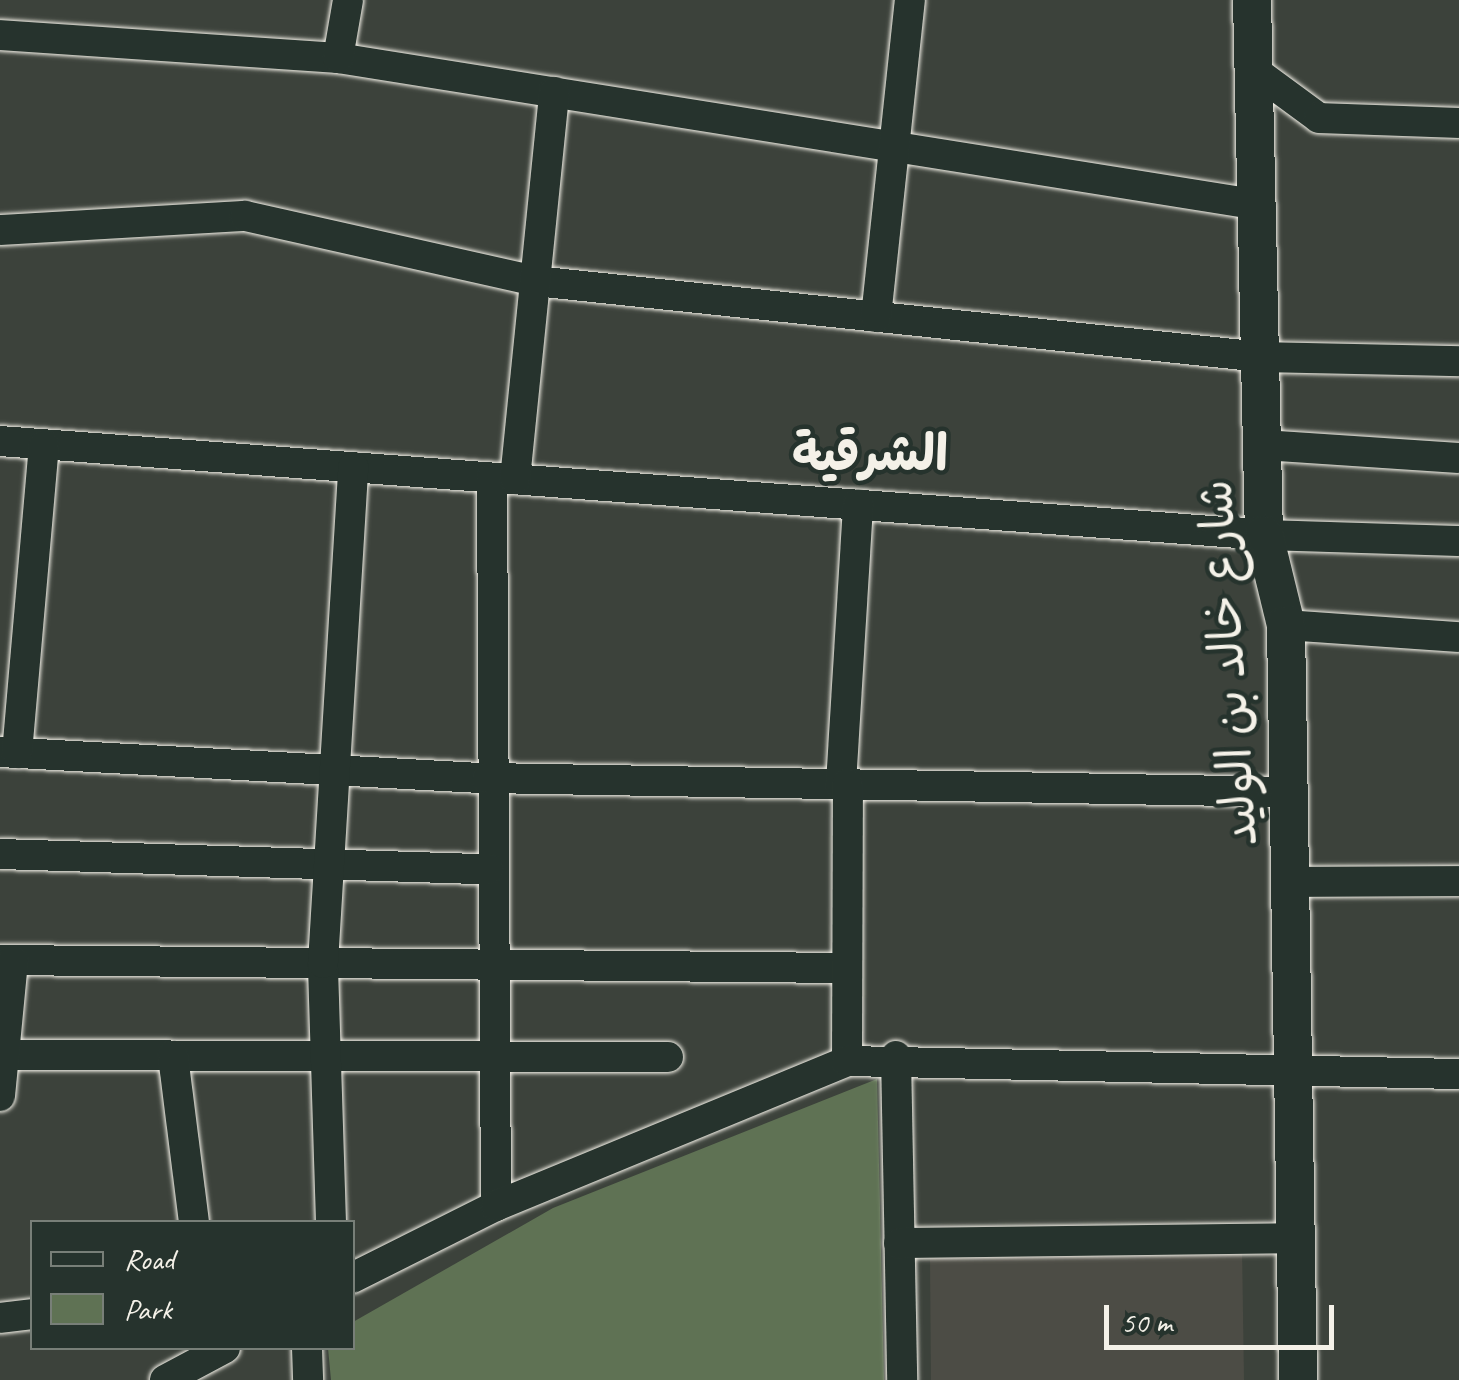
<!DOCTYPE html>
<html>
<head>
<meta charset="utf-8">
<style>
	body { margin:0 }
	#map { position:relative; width:1459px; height:1380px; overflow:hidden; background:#3c423b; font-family:Caveat,"Playpen Sans Arabic",sans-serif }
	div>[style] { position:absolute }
	.built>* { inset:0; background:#4c4c45 }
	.green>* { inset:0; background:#5f7254 }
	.roads { filter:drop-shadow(0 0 2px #f4f1e8) drop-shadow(0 0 2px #f4f1e8) }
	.minor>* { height:30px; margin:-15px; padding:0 15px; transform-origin:15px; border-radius:15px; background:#26332d }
	.major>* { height:38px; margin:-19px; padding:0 19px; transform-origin:19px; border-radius:19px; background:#26332d }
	span { translate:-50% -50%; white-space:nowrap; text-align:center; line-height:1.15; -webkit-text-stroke:9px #26332d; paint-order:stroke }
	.street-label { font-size:48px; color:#f4f1e8 }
	.neighbourhood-label { font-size:50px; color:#f4f1e8; font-weight:700 }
	.legend { position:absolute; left:30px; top:1220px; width:325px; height:130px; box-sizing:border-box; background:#26332d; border:2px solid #787f78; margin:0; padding:12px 18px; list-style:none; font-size:30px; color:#f4f1e8 }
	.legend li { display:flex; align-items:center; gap:20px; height:50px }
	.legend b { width:50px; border:2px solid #787f78 }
	.scale { position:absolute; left:1104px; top:1305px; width:230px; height:45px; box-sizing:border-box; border:5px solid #f4f1e8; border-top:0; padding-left:12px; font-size:30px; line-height:35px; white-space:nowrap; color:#f4f1e8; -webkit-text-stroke:8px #26332d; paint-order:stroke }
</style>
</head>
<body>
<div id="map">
	<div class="built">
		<div style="clip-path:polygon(1242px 1247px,1244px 1380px,931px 1380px,930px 1258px)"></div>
	</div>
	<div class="green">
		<div style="clip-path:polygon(877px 1079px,884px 1380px,331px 1380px,328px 1348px,352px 1348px,353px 1322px,553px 1208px)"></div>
	</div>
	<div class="roads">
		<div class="minor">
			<div style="left:0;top:35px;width:339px;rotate:3.9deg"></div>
			<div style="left:338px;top:58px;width:934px;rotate:9.06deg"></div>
			<div style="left:338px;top:58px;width:59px;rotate:-80.2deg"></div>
			<div style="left:1255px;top:71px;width:79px;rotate:36.3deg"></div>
			<div style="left:1319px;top:118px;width:140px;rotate:2deg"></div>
			<div style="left:0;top:230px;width:245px;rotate:-3.3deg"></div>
			<div style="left:245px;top:216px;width:297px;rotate:12.6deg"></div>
			<div style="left:535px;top:281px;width:731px;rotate:5.97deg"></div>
			<div style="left:1262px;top:357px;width:197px;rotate:1.2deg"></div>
			<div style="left:876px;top:317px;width:319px;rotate:-83.9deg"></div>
			<div style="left:0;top:441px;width:1267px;rotate:4.25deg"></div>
			<div style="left:1264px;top:535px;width:195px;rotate:1.8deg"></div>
			<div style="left:1263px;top:445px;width:196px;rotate:3.8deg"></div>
			<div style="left:492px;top:478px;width:728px;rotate:89.69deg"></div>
			<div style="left:515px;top:479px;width:389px;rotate:-84.2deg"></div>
			<div style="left:1286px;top:625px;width:173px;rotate:4deg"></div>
			<div style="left:0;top:752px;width:488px;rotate:3.1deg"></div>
			<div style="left:487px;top:778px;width:803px;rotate:1deg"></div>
			<div style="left:17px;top:753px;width:309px;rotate:-85deg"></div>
			<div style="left:841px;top:784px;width:280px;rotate:-86.5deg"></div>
			<div style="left:0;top:854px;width:489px;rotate:1.8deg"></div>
			<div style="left:1293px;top:882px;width:166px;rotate:-0.3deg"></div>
			<div style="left:0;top:960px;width:844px;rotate:0.54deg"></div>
			<div style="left:0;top:1055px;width:668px;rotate:0.17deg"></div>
			<div style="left:173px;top:1056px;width:167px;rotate:82.8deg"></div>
			<div style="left:896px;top:1056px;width:324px;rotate:88.9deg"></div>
			<div style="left:847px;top:1061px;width:277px;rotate:-89.8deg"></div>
			<div style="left:0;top:1096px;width:136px;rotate:-84.5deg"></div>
			<div style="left:331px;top:1222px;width:259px;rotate:-91.8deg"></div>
			<div style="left:323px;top:963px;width:497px;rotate:-86.5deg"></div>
			<div style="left:899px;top:1243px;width:396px;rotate:-0.7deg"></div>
			<div style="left:352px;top:1278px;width:161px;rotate:-26.6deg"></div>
			<div style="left:496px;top:1206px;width:380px;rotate:-22.4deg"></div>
			<div style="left:847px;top:1061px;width:612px;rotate:1.22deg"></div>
			<div style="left:0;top:1318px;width:32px;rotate:-7deg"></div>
			<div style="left:307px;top:1348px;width:32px;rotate:88deg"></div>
			<div style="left:165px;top:1380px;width:68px;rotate:-28.1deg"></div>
		</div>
		<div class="major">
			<div style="left:1252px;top:0;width:535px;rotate:88.72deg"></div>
			<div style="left:1264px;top:535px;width:93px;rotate:76.3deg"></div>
			<div style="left:1286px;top:625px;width:755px;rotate:89.09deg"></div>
		</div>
	</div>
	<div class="street-label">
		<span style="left:1228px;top:663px;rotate:-94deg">شارع خالد بن الوليد</span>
	</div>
	<div class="neighbourhood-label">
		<span style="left:870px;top:454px">الشرقية</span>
	</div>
	<ul class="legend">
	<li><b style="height:12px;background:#26332d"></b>Road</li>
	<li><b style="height:28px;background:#5f7254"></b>Park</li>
	</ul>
	<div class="scale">50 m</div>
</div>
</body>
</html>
